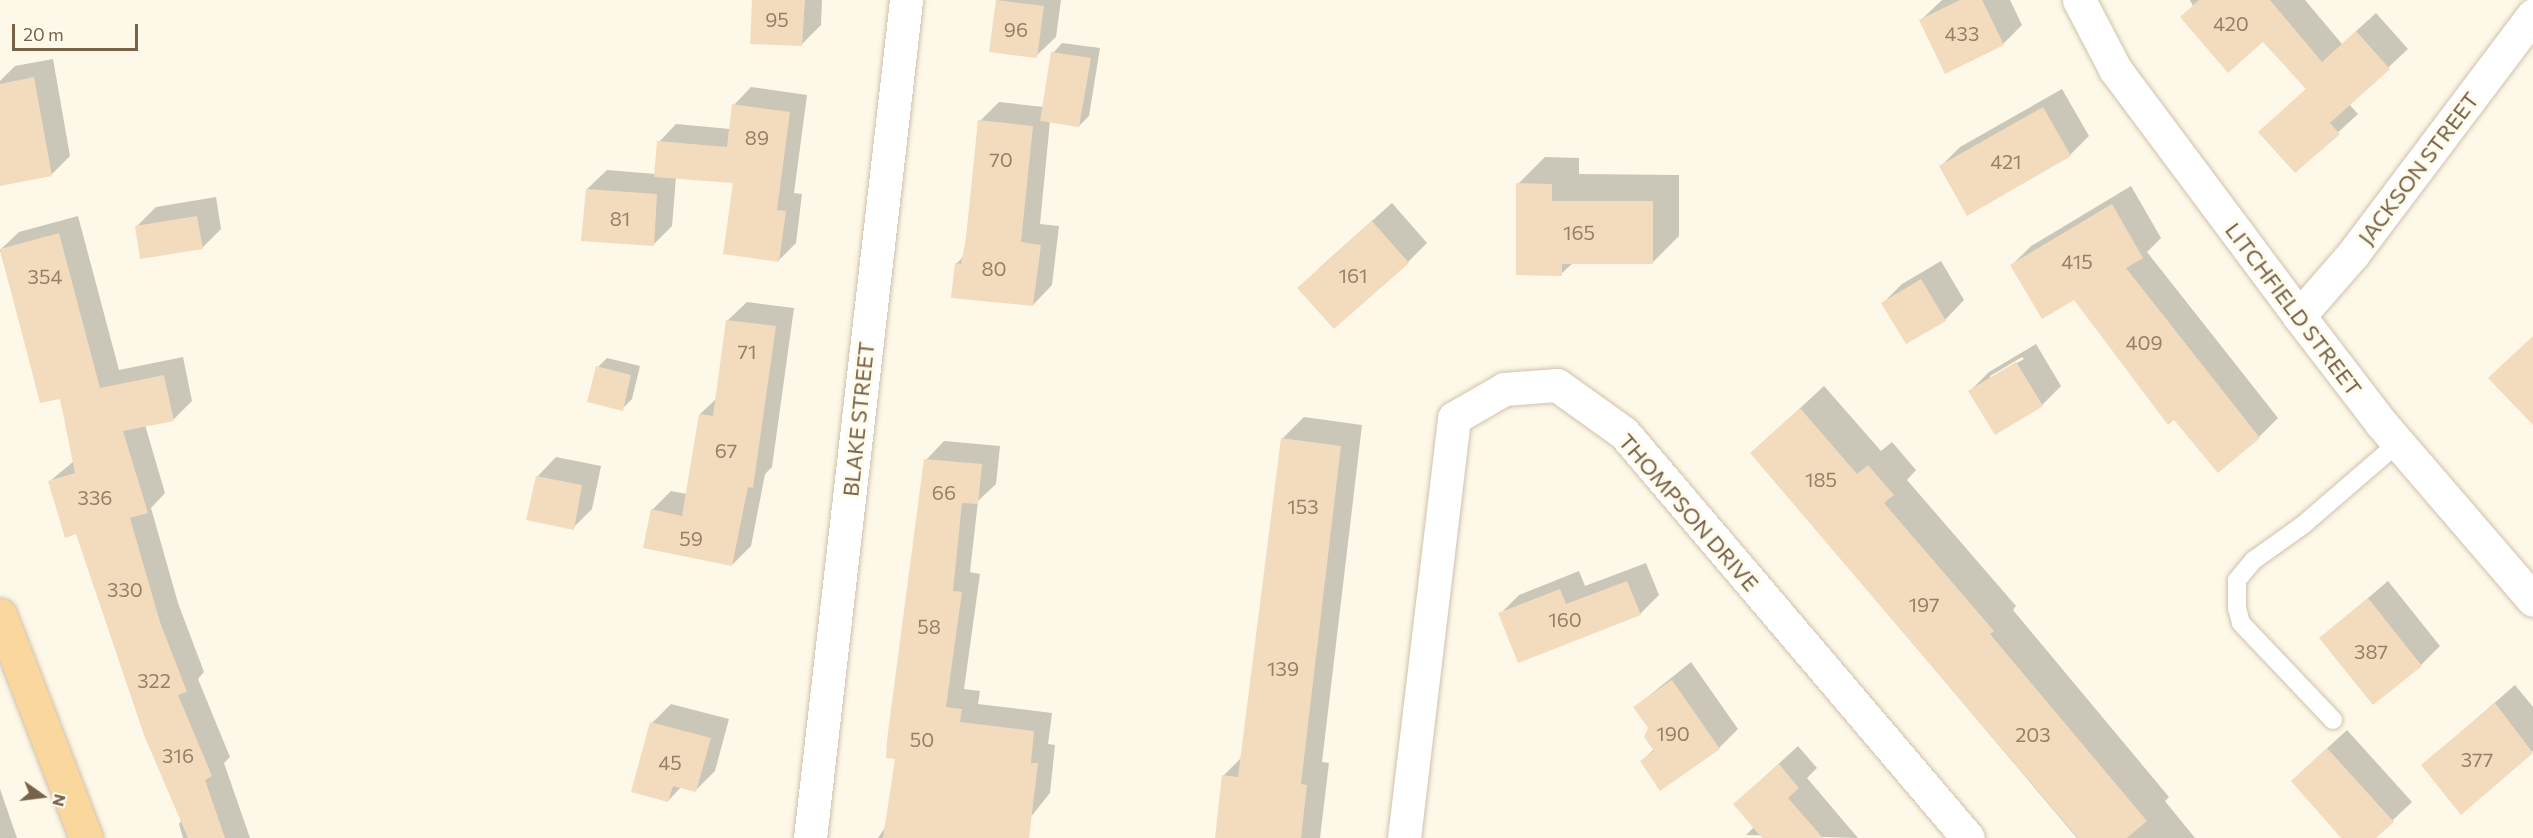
<!DOCTYPE html>
<html>
<head>
<meta charset="utf-8">
<style>
	body { margin:0 }
	#map { position:relative; width:2533px; height:838px; overflow:hidden; background:#fdf8e7; font-family:Commissioner,sans-serif }
	div>[style] { position:absolute }
	.shadow>* { inset:0; background:#0003 }
	.building>* { inset:0; background:#f3dcbe }
	.roads { filter:drop-shadow(0 0 2px #cfc1ac) drop-shadow(0 0 2px #cfc1ac) }
	.service>* { height:18px; margin:-9px; padding:0 9px; transform-origin:9px; border-radius:9px; background:#fff }
	.minor>* { height:33px; margin:-16.5px; padding:0 16.5px; transform-origin:16.5px; border-radius:16.5px; background:#fff }
	.tertiary>* { height:33px; margin:-16.5px; padding:0 16.5px; transform-origin:16.5px; border-radius:16.5px; background:#fff }
	.trunk>* { height:33px; margin:-16.5px; padding:0 16.5px; transform-origin:16.5px; border-radius:16.5px; background:#fad89d }
	span { translate:-50% -50%; white-space:nowrap; text-align:center; line-height:1.15; -webkit-text-stroke:6px #fffbed; paint-order:stroke }
	.number-label { font-size:20px; color:#968067 }
	.number-label span { -webkit-text-stroke-width:0 }
	.street-label { font-size:22px; color:#77624a }
	.north { position:absolute; left:12px; top:766px; width:60px; height:60px; -webkit-text-stroke:4px #fffbed; paint-order:stroke; rotate:104deg; font-size:16px; font-weight:700; line-height:24px; text-align:center; color:#77624a }
	.north::after { content:''; display:block; margin:auto; width:21px; height:27px; background:#77624a; clip-path:polygon(50% 0,100% 100%,50% 72%,0 100%) }
	.scale { position:absolute; left:12px; top:24px; width:126px; height:27px; box-sizing:border-box; border:3px solid #77624a; border-top:0; padding-left:8px; font-size:18px; line-height:21px; white-space:nowrap; color:#77624a; -webkit-text-stroke:4px #fffbed; paint-order:stroke }
</style>
</head>
<body>
<div id="map">
	<div class="shadow">
		<div style="clip-path:polygon(754px 0,822px 0,821px 25px,802px 44px)"></div>
		<div style="clip-path:polygon(997px 0,1061px 0,1056px 37px,1036px 56px,990px 51px)"></div>
		<div style="clip-path:polygon(1942px 0,2010px 0,2022px 25px,2003px 44px,1921px 20px)"></div>
		<div style="clip-path:polygon(2190px 0,2305px 0,2342px 44px,2376px 13px,2408px 49px,2349px 104px,2358px 114px,2296px 171px,2260px 132px,2307px 88px,2264px 40px,2193px 6px)"></div>
		<div style="clip-path:polygon(1062px 43px,1100px 48px,1089px 116px,1079px 126px,1050px 121px,1040px 224px,1059px 226px,1052px 285px,1033px 305px,956px 264px,964px 256px,980px 121px,999px 102px,1044px 107px,1053px 53px)"></div>
		<div style="clip-path:polygon(53px 59px,70px 156px,51px 175px,0 184px,0 81px,15px 66px)"></div>
		<div style="clip-path:polygon(751px 87px,807px 95px,794px 193px,802px 194px,796px 243px,779px 260px,734px 182px,676px 177px,672px 226px,653px 245px,587px 189px,607px 170px,656px 174px,659px 142px,676px 124px,730px 129px,734px 105px)"></div>
		<div style="clip-path:polygon(2062px 89px,2089px 136px,2070px 155px,1941px 166px,1960px 147px)"></div>
		<div style="clip-path:polygon(1545px 157px,1579px 158px,1579px 174px,1679px 175px,1679px 236px,1652px 263px,1573px 263px,1561px 274px,1518px 184px)"></div>
		<div style="clip-path:polygon(2131px 186px,2161px 238px,2147px 252px,2278px 418px,2259px 437px,2074px 298px,2012px 265px,2031px 246px)"></div>
		<div style="clip-path:polygon(216px 197px,221px 229px,202px 248px,137px 226px,156px 207px)"></div>
		<div style="clip-path:polygon(1392px 203px,1427px 243px,1408px 262px,1318px 269px)"></div>
		<div style="clip-path:polygon(78px 216px,119px 370px,183px 357px,192px 401px,174px 419px,145px 425px,165px 493px,151px 508px,178px 603px,204px 672px,198px 679px,230px 757px,224px 763px,250px 838px,183px 838px,179px 824px,182px 820px,77px 533px,50px 481px,74px 461px,61px 397px,41px 401px,0 250px,19px 232px)"></div>
		<div style="clip-path:polygon(1941px 261px,1964px 300px,1945px 320px,1883px 303px,1902px 284px)"></div>
		<div style="clip-path:polygon(747px 302px,794px 308px,772px 467px,765px 474px,751px 546px,732px 565px,652px 510px,671px 491px,687px 494px,700px 414px,717px 398px,727px 321px)"></div>
		<div style="clip-path:polygon(evenodd,2036px 344px,2061px 386px,2042px 405px,1970px 391px,1989px 372px,2036px 344px,2022px 357px,2024px 359px,1990px 379px,1990px 376px,2022px 357px)"></div>
		<div style="clip-path:polygon(607px 358px,640px 366px,632px 399px,622px 409px,598px 367px)"></div>
		<div style="clip-path:polygon(1824px 386px,1881px 451px,1892px 442px,1916px 470px,1907px 480px,2016px 606px,2013px 610px,2169px 797px,2165px 801px,2195px 838px,2077px 838px,1752px 453px)"></div>
		<div style="clip-path:polygon(1304px 417px,1362px 425px,1322px 762px,1329px 763px,1320px 838px,1216px 838px,1223px 776px,1242px 757px,1282px 439px)"></div>
		<div style="clip-path:polygon(944px 441px,1000px 446px,996px 484px,978px 501px,970px 572px,980px 574px,964px 689px,980px 691px,978px 704px,1052px 713px,1048px 744px,1055px 745px,1050px 793px,1014px 838px,878px 838px,886px 826px,896px 758px,926px 460px)"></div>
		<div style="clip-path:polygon(556px 457px,601px 466px,592px 509px,573px 528px,537px 477px)"></div>
		<div style="clip-path:polygon(1646px 563px,1659px 595px,1640px 614px,1500px 614px,1519px 595px,1579px 571px,1585px 586px)"></div>
		<div style="clip-path:polygon(2388px 581px,2440px 646px,2421px 665px,2321px 638px)"></div>
		<div style="clip-path:polygon(1691px 662px,1738px 729px,1719px 748px,1642px 761px,1654px 749px,1649px 728px,1635px 707px)"></div>
		<div style="clip-path:polygon(2515px 685px,2533px 707px,2533px 751px,2461px 812px,2423px 765px)"></div>
		<div style="clip-path:polygon(671px 704px,729px 719px,715px 771px,696px 790px,682px 786px,668px 801px,652px 723px)"></div>
		<div style="clip-path:polygon(2347px 730px,2412px 802px,2374px 838px,2343px 838px,2312px 762px)"></div>
		<div style="clip-path:polygon(1798px 746px,1817px 768px,1807px 778px,1858px 838px,1746px 835px,1754px 827px,1735px 804px)"></div>
		<div style="clip-path:polygon(0 789px,17px 838px,0 838px)"></div>
	</div>
	<div class="building">
		<div style="clip-path:polygon(752px 0,805px 0,802px 46px,750px 44px)"></div>
		<div style="clip-path:polygon(996px 0,1044px 6px,1037px 58px,989px 52px)"></div>
		<div style="clip-path:polygon(1960px 0,1982px 0,2004px 45px,1945px 74px,1919px 20px)"></div>
		<div style="clip-path:polygon(2199px 0,2270px 0,2322px 62px,2356px 31px,2390px 69px,2330px 123px,2340px 134px,2295px 173px,2258px 132px,2306px 89px,2263px 42px,2228px 73px,2180px 17px)"></div>
		<div style="clip-path:polygon(1051px 52px,1091px 58px,1079px 127px,1040px 121px)"></div>
		<div style="clip-path:polygon(34px 77px,52px 176px,0 186px,0 84px)"></div>
		<div style="clip-path:polygon(732px 104px,790px 112px,777px 210px,786px 211px,779px 262px,723px 254px,733px 183px,654px 177px,657px 141px,727px 147px)"></div>
		<div style="clip-path:polygon(2043px 107px,2071px 156px,1967px 216px,1939px 166px)"></div>
		<div style="clip-path:polygon(978px 120px,1033px 126px,1021px 242px,1041px 245px,1033px 306px,951px 298px,955px 263px,961px 264px,966px 238px)"></div>
		<div style="clip-path:polygon(1516px 183px,1552px 184px,1552px 201px,1653px 201px,1653px 264px,1562px 264px,1562px 276px,1516px 275px)"></div>
		<div style="clip-path:polygon(586px 189px,657px 194px,654px 246px,581px 241px)"></div>
		<div style="clip-path:polygon(2112px 204px,2143px 258px,2126px 268px,2260px 438px,2218px 473px,2174px 420px,2168px 425px,2074px 300px,2042px 319px,2010px 265px)"></div>
		<div style="clip-path:polygon(197px 216px,203px 249px,140px 259px,135px 226px)"></div>
		<div style="clip-path:polygon(1372px 221px,1409px 263px,1334px 329px,1297px 288px)"></div>
		<div style="clip-path:polygon(59px 233px,100px 388px,164px 375px,174px 421px,123px 431px,148px 513px,130px 518px,160px 622px,187px 692px,178px 695px,212px 776px,205px 780px,225px 838px,188px 838px,144px 735px,76px 534px,65px 538px,48px 481px,75px 473px,60px 399px,40px 403px,0 249px)"></div>
		<div style="clip-path:polygon(1921px 279px,1946px 321px,1906px 344px,1881px 303px)"></div>
		<div style="clip-path:polygon(726px 320px,776px 326px,753px 488px,748px 487px,732px 566px,643px 548px,651px 509px,682px 516px,699px 414px,713px 416px)"></div>
		<div style="clip-path:polygon(2533px 336px,2533px 425px,2488px 378px)"></div>
		<div style="clip-path:polygon(2016px 362px,2043px 406px,1995px 435px,1968px 391px)"></div>
		<div style="clip-path:polygon(596px 366px,631px 375px,623px 411px,587px 402px)"></div>
		<div style="clip-path:polygon(1800px 408px,1857px 474px,1868px 465px,1894px 495px,1884px 503px,1994px 631px,1990px 634px,2147px 821px,2127px 838px,2078px 838px,1750px 453px)"></div>
		<div style="clip-path:polygon(1281px 438px,1341px 446px,1301px 784px,1307px 785px,1301px 838px,1215px 838px,1222px 775px,1238px 777px)"></div>
		<div style="clip-path:polygon(924px 459px,982px 464px,978px 504px,962px 503px,953px 591px,962px 592px,946px 707px,962px 709px,960px 722px,1034px 731px,1031px 763px,1038px 763px,1029px 838px,883px 838px,895px 759px,886px 758px,887px 740px)"></div>
		<div style="clip-path:polygon(536px 476px,582px 485px,574px 530px,526px 520px)"></div>
		<div style="clip-path:polygon(1627px 581px,1641px 615px,1518px 663px,1498px 613px,1560px 589px,1566px 604px)"></div>
		<div style="clip-path:polygon(2368px 598px,2422px 666px,2373px 705px,2319px 638px)"></div>
		<div style="clip-path:polygon(1672px 680px,1720px 749px,1660px 791px,1640px 761px,1654px 751px,1644px 737px,1648px 728px,1633px 707px)"></div>
		<div style="clip-path:polygon(2495px 703px,2533px 753px,2461px 815px,2421px 765px)"></div>
		<div style="clip-path:polygon(650px 722px,711px 738px,696px 792px,673px 786px,668px 802px,631px 792px)"></div>
		<div style="clip-path:polygon(2327px 748px,2394px 822px,2376px 838px,2341px 838px,2291px 781px)"></div>
		<div style="clip-path:polygon(1779px 764px,1799px 788px,1788px 798px,1823px 838px,1762px 838px,1733px 804px)"></div>
	</div>
	<div class="roads">
		<div class="service">
			<div style="left:2333px;top:720px;width:134px;rotate:-133.5deg"></div>
			<div style="left:2241px;top:623px;width:16px;rotate:-105deg"></div>
			<div style="left:2237px;top:608px;width:28px;rotate:-90deg"></div>
			<div style="left:2237px;top:580px;width:26px;rotate:-50deg"></div>
			<div style="left:2254px;top:560px;width:60px;rotate:-35.5deg"></div>
			<div style="left:2303px;top:525px;width:125px;rotate:-40.8deg"></div>
		</div>
		<div class="minor">
			<div style="left:2299px;top:316px;width:82px;rotate:-48.9deg"></div>
			<div style="left:2353px;top:254px;width:299px;rotate:-53deg"></div>
			<div style="left:810px;top:838px;width:843px;rotate:-83.46deg"></div>
			<div style="left:1404px;top:838px;width:423px;rotate:-83.2deg"></div>
			<div style="left:1454px;top:418px;width:58px;rotate:-30.1deg"></div>
			<div style="left:1504px;top:389px;width:53px;rotate:-4.3deg"></div>
			<div style="left:1557px;top:385px;width:82px;rotate:35.6deg"></div>
			<div style="left:1624px;top:433px;width:531px;rotate:49.66deg"></div>
		</div>
		<div class="tertiary">
			<div style="left:2079px;top:0;width:78px;rotate:62.4deg"></div>
			<div style="left:2115px;top:69px;width:308px;rotate:53.3deg"></div>
			<div style="left:2299px;top:316px;width:135px;rotate:52.5deg"></div>
			<div style="left:2381px;top:423px;width:233px;rotate:49.3deg"></div>
		</div>
		<div class="trunk">
			<div style="left:0;top:615px;width:239px;rotate:68.9deg"></div>
		</div>
	</div>
	<div class="number-label">
		<span style="left:777px;top:19px">95</span>
		<span style="left:2231px;top:23px">420</span>
		<span style="left:1016px;top:29px">96</span>
		<span style="left:1962px;top:33px">433</span>
		<span style="left:757px;top:137px">89</span>
		<span style="left:1001px;top:159px">70</span>
		<span style="left:2006px;top:161px">421</span>
		<span style="left:620px;top:218px">81</span>
		<span style="left:1579px;top:232px">165</span>
		<span style="left:2077px;top:261px">415</span>
		<span style="left:994px;top:268px">80</span>
		<span style="left:1353px;top:275px">161</span>
		<span style="left:45px;top:276px">354</span>
		<span style="left:2144px;top:342px">409</span>
		<span style="left:747px;top:351px">71</span>
		<span style="left:726px;top:450px">67</span>
		<span style="left:1821px;top:479px">185</span>
		<span style="left:944px;top:492px">66</span>
		<span style="left:95px;top:497px">336</span>
		<span style="left:1303px;top:506px">153</span>
		<span style="left:691px;top:538px">59</span>
		<span style="left:125px;top:589px">330</span>
		<span style="left:1924px;top:604px">197</span>
		<span style="left:1565px;top:619px">160</span>
		<span style="left:929px;top:626px">58</span>
		<span style="left:2371px;top:651px">387</span>
		<span style="left:1283px;top:668px">139</span>
		<span style="left:154px;top:680px">322</span>
		<span style="left:1673px;top:733px">190</span>
		<span style="left:2033px;top:734px">203</span>
		<span style="left:922px;top:739px">50</span>
		<span style="left:178px;top:755px">316</span>
		<span style="left:2477px;top:759px">377</span>
		<span style="left:670px;top:762px">45</span>
	</div>
	<div class="street-label">
		<span style="left:2418px;top:168px;rotate:-53deg">JACKSON STREET</span>
		<span style="left:2294px;top:309px;rotate:53deg">LITCHFIELD STREET</span>
		<span style="left:858px;top:419px;rotate:-84deg">BLAKE STREET</span>
		<span style="left:1689px;top:512px;rotate:49deg">THOMPSON DRIVE</span>
	</div>
	<div class="north">N</div>
	<div class="scale">20 m</div>
</div>
</body>
</html>
